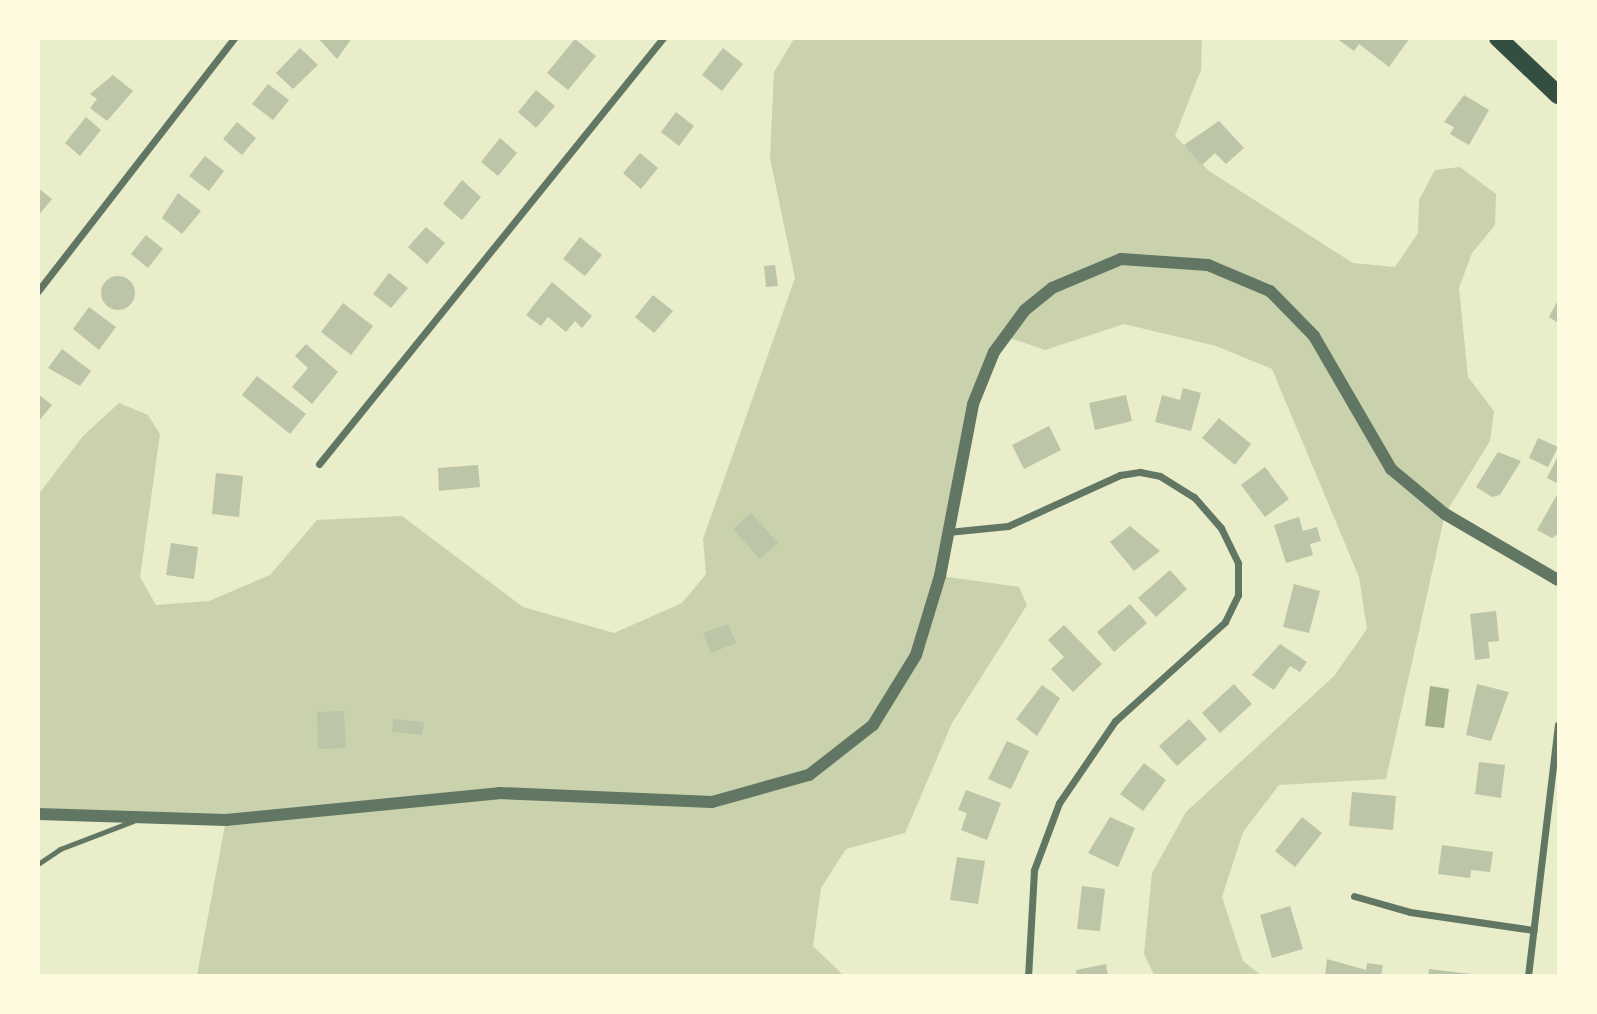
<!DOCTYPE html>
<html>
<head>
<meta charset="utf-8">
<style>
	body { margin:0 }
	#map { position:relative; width:1597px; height:1014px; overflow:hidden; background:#e9edc9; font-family:"Nunito Sans",sans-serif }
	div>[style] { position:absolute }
	.green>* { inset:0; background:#cad2ad }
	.water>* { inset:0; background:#a3b18a }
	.building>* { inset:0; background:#bcc5a7 }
	.round { border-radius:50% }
	.service>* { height:5px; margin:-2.5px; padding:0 2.5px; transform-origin:2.5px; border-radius:2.5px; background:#617663 }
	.minor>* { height:7px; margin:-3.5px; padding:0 3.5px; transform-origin:3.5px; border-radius:3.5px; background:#617663 }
	.tertiary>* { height:12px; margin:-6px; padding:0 6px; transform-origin:6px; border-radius:6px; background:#617663 }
	.primary>* { height:18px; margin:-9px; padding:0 9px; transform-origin:9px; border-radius:9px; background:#344e41 }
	span { translate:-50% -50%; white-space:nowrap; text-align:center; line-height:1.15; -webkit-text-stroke:6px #fefae0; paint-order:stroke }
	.frame { position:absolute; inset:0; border:40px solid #fefae0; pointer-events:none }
</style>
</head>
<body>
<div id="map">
	<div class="green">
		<div style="clip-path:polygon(794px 39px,1202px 39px,1201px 70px,1175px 136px,1209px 171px,1353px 263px,1395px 267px,1418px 233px,1419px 200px,1435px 170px,1460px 167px,1496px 194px,1495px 225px,1472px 253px,1459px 288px,1468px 377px,1494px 411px,1490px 441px,1445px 514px,1386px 779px,1279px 785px,1243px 832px,1222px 897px,1243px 961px,1261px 975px,1154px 975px,1144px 954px,1152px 873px,1186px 812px,1334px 676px,1367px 629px,1359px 577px,1272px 369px,1216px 346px,1124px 324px,1045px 350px,1004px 336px,986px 367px,940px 576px,1019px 587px,1027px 605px,952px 723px,905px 833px,846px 849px,821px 888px,813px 946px,843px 975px,197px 975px,226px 820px,39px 814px,38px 495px,83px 436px,119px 403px,148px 415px,160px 434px,140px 577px,156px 605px,209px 601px,270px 575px,317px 520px,402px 516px,523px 607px,614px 633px,682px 603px,706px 574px,703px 539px,795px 278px,770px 158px,774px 72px)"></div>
	</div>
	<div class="water">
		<div style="clip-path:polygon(1430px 686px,1449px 689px,1444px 728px,1425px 726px)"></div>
	</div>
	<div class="building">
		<div style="clip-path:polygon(318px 38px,352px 38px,337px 59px)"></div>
		<div style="clip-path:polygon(1336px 38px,1410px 38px,1389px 67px,1359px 44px,1354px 51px)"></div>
		<div style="clip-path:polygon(575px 39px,596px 56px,568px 90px,547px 73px)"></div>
		<div style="clip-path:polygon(300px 48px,318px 65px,293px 89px,276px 73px)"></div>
		<div style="clip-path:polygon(723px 48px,743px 64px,722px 91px,702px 75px)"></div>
		<div style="clip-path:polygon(113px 75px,133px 91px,107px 121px,90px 108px,97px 99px,90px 94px)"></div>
		<div style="clip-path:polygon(268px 84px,289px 100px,273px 120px,252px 104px)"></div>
		<div style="clip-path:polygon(536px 90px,555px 106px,536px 128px,518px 112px)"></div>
		<div style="clip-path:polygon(1464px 95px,1489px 110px,1469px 145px,1450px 134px,1454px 127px,1444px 122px)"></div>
		<div style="clip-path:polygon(676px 112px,694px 126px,679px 146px,661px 132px)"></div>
		<div style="clip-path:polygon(86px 117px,101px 130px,80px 156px,65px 143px)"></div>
		<div style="clip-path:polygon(1219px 121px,1244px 148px,1226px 164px,1215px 153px,1202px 165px,1184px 145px)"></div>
		<div style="clip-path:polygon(237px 122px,256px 138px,242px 155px,223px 139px)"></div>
		<div style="clip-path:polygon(500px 138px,517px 153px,498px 176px,481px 162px)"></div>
		<div style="clip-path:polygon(640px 153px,658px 168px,641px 189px,623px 173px)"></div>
		<div style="clip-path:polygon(205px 156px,224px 171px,209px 191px,189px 176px)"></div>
		<div style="clip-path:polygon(462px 180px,481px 197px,462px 220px,443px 204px)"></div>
		<div style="clip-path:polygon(38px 188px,52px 199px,38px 216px)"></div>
		<div style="clip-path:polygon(178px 193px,201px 211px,182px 234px,162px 218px)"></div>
		<div style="clip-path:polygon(426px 227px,445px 243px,427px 264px,408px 247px)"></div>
		<div style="clip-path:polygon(146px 235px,163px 249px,148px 268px,131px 254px)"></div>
		<div style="clip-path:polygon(580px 237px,602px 255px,585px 276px,563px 259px)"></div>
		<div style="clip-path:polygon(775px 265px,778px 286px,766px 287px,764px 266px)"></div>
		<div style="clip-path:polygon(389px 273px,408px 288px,391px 308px,373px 294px)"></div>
		<div class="round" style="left:101px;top:276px;width:34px;height:34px"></div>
		<div style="clip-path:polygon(552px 282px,592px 316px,582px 328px,575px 321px,566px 332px,548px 317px,541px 326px,526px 315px)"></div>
		<div style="clip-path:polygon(653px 295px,673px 311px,654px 333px,635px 317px)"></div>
		<div style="clip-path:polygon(1558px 300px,1558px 323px,1549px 317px)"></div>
		<div style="clip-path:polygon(343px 303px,373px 326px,351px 355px,321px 332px)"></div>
		<div style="clip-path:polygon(89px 307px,116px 327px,99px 350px,73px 329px)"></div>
		<div style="clip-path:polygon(306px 344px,338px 372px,312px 404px,292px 387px,308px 368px,295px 356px)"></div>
		<div style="clip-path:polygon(62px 349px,91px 371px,80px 386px,48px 368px)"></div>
		<div style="clip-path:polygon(257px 376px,306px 414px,290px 434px,242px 395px)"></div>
		<div style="clip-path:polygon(1183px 388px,1201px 393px,1191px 431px,1155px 422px,1162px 395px,1180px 400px)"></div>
		<div style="clip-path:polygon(38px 394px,52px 405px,38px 422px)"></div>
		<div style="clip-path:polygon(1126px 395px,1132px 421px,1095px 430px,1089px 403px)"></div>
		<div style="clip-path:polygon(1219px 418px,1251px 444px,1235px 465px,1202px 438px)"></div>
		<div style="clip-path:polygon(1049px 426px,1061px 450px,1024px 469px,1012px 445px)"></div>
		<div style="clip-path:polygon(1538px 438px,1558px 447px,1548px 467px,1529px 458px)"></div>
		<div style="clip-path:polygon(1498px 452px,1521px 461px,1500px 495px,1492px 497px,1476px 487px)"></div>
		<div style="clip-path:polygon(1558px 456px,1558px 480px,1557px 483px,1547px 478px)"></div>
		<div style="clip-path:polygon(478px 465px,480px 487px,439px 491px,438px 468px)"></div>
		<div style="clip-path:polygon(1265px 467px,1289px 499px,1265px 517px,1241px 485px)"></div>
		<div style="clip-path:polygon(216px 473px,243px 476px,239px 517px,212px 514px)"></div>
		<div style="clip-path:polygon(1558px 493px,1558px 534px,1552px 538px,1537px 530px)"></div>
		<div style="clip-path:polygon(751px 513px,778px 543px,760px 559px,733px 529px)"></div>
		<div style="clip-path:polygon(1299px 517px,1303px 531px,1317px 527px,1321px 541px,1310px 544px,1313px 555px,1286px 563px,1274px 525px)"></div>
		<div style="clip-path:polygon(1130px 526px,1160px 551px,1134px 571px,1110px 542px)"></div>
		<div style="clip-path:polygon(171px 543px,198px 547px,194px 579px,166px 575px)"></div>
		<div style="clip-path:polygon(1170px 570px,1187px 589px,1156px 617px,1138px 598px)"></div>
		<div style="clip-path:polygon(1294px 584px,1320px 591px,1309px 633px,1283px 627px)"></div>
		<div style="clip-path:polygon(1130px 604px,1147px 623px,1114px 652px,1097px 632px)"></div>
		<div style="clip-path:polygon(1496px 611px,1499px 641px,1488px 642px,1490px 658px,1475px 660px,1470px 614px)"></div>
		<div style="clip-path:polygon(728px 624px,736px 643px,711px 653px,703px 633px)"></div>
		<div style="clip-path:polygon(1064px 625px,1102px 664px,1073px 692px,1051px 669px,1064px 657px,1048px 640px)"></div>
		<div style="clip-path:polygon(1280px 644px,1307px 662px,1300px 672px,1290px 666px,1274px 690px,1252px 675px)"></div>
		<div style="clip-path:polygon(1234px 684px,1252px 704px,1220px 733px,1202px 713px)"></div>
		<div style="clip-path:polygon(1477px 684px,1509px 692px,1491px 741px,1466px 735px)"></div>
		<div style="clip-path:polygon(1042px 685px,1060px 698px,1037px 736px,1016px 719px)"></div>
		<div style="clip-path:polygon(344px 711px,346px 748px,318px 749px,317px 712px)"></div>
		<div style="clip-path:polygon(393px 719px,424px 722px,422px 735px,392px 732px)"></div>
		<div style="clip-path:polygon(1189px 719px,1207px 739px,1177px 766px,1159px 746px)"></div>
		<div style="clip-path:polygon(1007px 741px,1029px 751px,1011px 789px,988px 779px)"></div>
		<div style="clip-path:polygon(1479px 762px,1505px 765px,1501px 798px,1475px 794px)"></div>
		<div style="clip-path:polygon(1144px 763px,1166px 780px,1143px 811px,1120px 794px)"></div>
		<div style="clip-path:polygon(966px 790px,1001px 803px,987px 840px,961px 830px,967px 813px,958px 810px)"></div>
		<div style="clip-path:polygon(1352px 792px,1396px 796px,1393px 830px,1349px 826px)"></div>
		<div style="clip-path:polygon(1110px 817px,1135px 828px,1118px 867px,1088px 853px)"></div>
		<div style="clip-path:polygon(1302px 817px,1322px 833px,1295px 867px,1275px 851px)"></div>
		<div style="clip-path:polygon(1442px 845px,1493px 852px,1490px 872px,1471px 870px,1470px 878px,1438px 874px)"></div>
		<div style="clip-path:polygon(957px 857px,985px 861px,978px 904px,950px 900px)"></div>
		<div style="clip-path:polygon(1082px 886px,1105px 889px,1100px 931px,1077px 929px)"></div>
		<div style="clip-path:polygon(1290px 906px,1303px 949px,1272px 958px,1260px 915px)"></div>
		<div style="clip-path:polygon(1327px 959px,1366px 970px,1367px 963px,1383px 965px,1381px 976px,1325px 976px)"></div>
		<div style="clip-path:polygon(1106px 964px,1108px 976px,1077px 976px,1076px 970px)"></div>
		<div style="clip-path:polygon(1429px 969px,1471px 974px,1470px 976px,1428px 976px)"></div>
	</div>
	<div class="service">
		<div style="left:38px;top:864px;width:27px;rotate:-34deg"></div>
		<div style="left:60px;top:849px;width:78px;rotate:-21deg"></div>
	</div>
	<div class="minor">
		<div style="left:38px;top:291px;width:320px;rotate:-52.2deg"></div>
		<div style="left:319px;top:464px;width:548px;rotate:-51.08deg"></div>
		<div style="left:948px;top:532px;width:60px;rotate:-5.7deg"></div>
		<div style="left:1008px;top:526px;width:123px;rotate:-24.5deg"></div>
		<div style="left:1120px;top:475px;width:20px;rotate:-9deg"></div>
		<div style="left:1140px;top:472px;width:20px;rotate:11deg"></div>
		<div style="left:1160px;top:476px;width:40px;rotate:32deg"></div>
		<div style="left:1194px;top:497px;width:41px;rotate:48.9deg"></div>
		<div style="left:1221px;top:528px;width:39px;rotate:64deg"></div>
		<div style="left:1238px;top:563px;width:32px;rotate:90deg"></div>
		<div style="left:1238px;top:595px;width:30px;rotate:116deg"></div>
		<div style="left:1225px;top:622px;width:148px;rotate:138deg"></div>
		<div style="left:1115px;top:721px;width:99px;rotate:124.3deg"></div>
		<div style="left:1059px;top:803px;width:72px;rotate:110.5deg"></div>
		<div style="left:1034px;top:870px;width:106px;rotate:93.2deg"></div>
		<div style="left:1354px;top:896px;width:58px;rotate:15.9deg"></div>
		<div style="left:1410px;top:912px;width:125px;rotate:8.3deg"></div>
		<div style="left:1528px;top:976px;width:253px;rotate:-83.2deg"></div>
	</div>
	<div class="tertiary">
		<div style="left:38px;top:814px;width:188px;rotate:1.8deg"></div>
		<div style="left:226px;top:820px;width:274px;rotate:-5.6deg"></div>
		<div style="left:499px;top:793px;width:213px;rotate:2.4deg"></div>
		<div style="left:712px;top:802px;width:101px;rotate:-15.6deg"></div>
		<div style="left:809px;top:775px;width:81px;rotate:-38deg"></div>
		<div style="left:873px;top:725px;width:82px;rotate:-58.4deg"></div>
		<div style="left:916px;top:655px;width:83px;rotate:-73.1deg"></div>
		<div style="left:940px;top:576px;width:175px;rotate:-79.1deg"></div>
		<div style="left:973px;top:404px;width:56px;rotate:-68deg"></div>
		<div style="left:994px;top:352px;width:52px;rotate:-53.6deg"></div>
		<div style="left:1025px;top:310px;width:35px;rotate:-39deg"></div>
		<div style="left:1052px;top:288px;width:75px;rotate:-22.8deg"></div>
		<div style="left:1121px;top:259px;width:87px;rotate:3.9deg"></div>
		<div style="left:1208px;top:265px;width:67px;rotate:22.8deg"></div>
		<div style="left:1270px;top:291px;width:63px;rotate:45.6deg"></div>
		<div style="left:1314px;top:336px;width:154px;rotate:59.9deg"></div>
		<div style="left:1391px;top:469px;width:70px;rotate:39.8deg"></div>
		<div style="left:1445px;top:514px;width:131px;rotate:30.3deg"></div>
	</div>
	<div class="primary">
		<div style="left:1498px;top:38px;width:83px;rotate:43.5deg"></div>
	</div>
	<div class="frame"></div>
</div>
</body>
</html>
